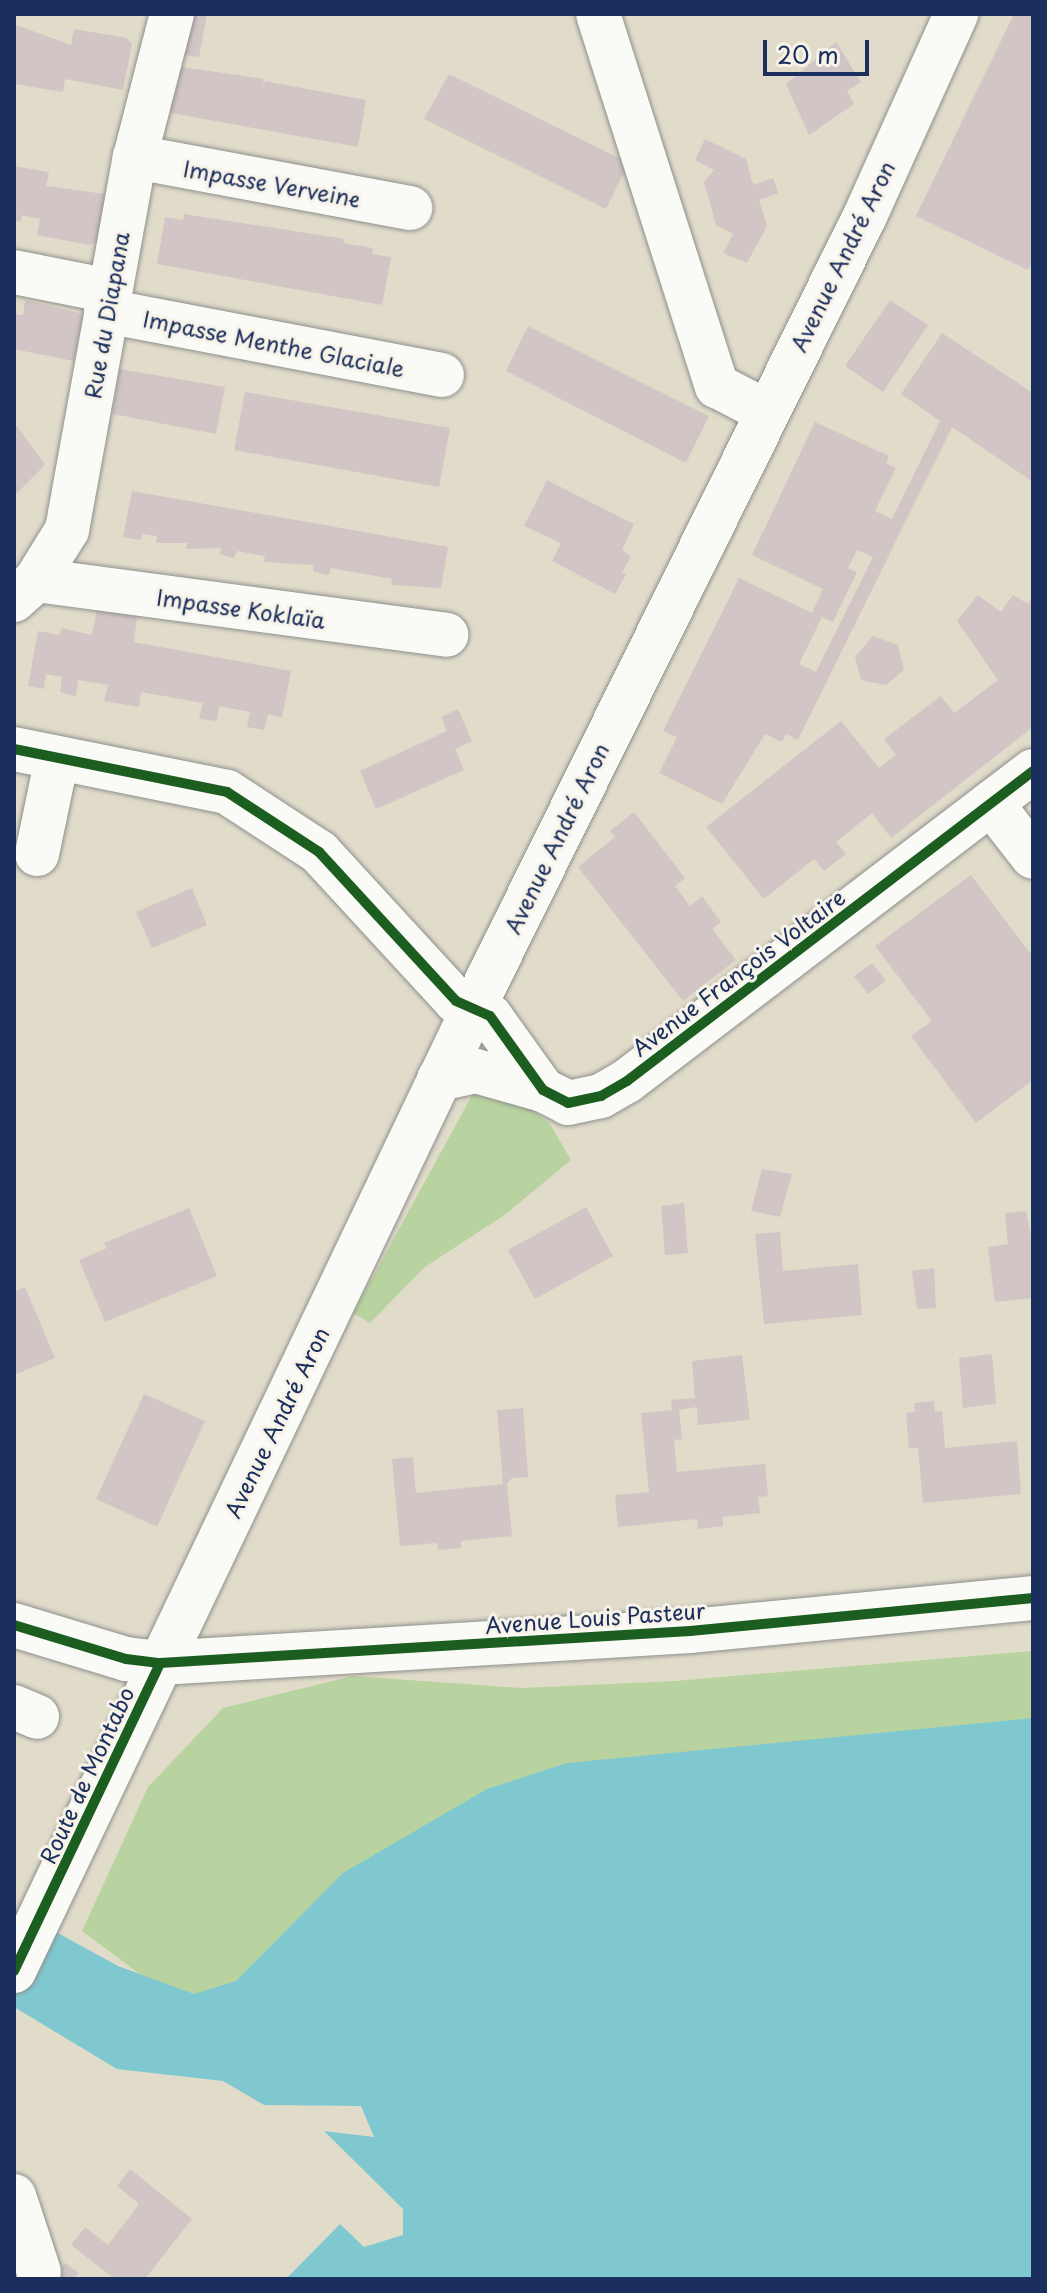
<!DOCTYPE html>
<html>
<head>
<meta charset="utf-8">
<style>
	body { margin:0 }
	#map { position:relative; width:1047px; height:2293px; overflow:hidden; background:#e1dcca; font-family:"Playpen Sans",sans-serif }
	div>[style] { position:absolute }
	.green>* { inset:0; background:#b9d3a0 }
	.water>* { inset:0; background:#80c8d0 }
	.building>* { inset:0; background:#d2c5c6 }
	.roads { filter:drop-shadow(0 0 2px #8e8f8e) drop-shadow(0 0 2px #8e8f8e) }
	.minor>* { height:44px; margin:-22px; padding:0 22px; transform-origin:22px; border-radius:22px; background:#fafaf7 }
	.major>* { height:44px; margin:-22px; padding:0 22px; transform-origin:22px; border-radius:22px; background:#fafaf7 }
	.cycleway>* { height:10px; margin:-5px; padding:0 5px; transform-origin:5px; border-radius:5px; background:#1b5e20 }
	span { translate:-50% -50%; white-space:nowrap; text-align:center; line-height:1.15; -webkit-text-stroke:6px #f7f3e8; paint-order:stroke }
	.street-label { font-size:22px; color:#1b2f5e }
	.frame { position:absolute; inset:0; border:16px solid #1b2f5e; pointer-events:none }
	.scale { position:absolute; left:763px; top:40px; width:106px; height:36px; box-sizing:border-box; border:4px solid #1b2f5e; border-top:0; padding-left:10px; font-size:24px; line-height:28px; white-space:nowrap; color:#1b2f5e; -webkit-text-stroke:6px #f7f3e8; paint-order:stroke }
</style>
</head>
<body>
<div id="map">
	<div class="green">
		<div style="clip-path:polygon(476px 1088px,520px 1100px,550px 1124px,571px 1160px,506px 1214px,425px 1267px,370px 1323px,353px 1313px)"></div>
		<div style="clip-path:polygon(1033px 1651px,1033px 1985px,455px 2073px,172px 1998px,82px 1931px,148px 1787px,223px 1708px,353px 1676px,522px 1688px,675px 1681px)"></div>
	</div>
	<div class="water">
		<div style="clip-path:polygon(1033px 1718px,1033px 2279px,286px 2279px,340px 2224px,364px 2247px,403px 2235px,403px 2209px,324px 2131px,374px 2137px,361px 2106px,264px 2105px,223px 2081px,117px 2069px,14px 2007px,14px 1909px,118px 1966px,194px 1994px,236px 1981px,343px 1873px,487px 1789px,567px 1763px)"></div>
	</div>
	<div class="building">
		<div style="clip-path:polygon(193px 14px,207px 14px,199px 57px,185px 55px)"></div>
		<div style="clip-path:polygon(1014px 14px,1033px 17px,1033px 260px,1028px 270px,916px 216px)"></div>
		<div style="clip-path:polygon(14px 24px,71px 45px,74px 29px,127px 38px,132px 44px,123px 90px,65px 79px,63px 92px,14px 84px)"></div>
		<div style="clip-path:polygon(836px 42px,861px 82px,847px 91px,854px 104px,809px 135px,786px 84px)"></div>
		<div style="clip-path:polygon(175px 66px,264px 79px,263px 89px,265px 81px,366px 100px,358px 147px,166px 112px)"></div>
		<div style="clip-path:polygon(449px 74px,629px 163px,606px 209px,424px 119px)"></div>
		<div style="clip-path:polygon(705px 139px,746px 159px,753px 185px,773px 178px,778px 193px,759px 200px,767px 226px,747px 263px,723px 253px,733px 234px,716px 225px,704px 182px,714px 170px,695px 160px)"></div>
		<div style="clip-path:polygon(14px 166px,49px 172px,46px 186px,105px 194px,97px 241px,89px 245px,37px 235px,40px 219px,22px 215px,21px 222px,14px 220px)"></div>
		<div style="clip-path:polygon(184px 214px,345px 239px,343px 243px,373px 248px,372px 254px,391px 257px,382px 305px,157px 264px,165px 217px,183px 220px)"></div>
		<div style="clip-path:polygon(25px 300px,83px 314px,74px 361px,14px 349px,14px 314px,23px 315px)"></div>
		<div style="clip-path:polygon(890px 300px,928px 325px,883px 392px,845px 366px)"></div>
		<div style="clip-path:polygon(528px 326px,709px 416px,686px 463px,506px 371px)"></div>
		<div style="clip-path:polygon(evenodd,942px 333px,1033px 393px,1033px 482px,952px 427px,798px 740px,786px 734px,782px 742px,765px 734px,722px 804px,659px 773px,677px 737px,663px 731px,739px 578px,812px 613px,823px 589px,752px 555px,815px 422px,889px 456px,886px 463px,896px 468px,875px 511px,892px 519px,940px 421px,901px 394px,942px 333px,857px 550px,873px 557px,816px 672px,799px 664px,822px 617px,833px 622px,857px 572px,848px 568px,857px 550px)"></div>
		<div style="clip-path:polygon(120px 369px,225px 387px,216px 434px,113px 414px)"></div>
		<div style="clip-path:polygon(245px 392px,450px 428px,439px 487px,234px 450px)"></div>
		<div style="clip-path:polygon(17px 426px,45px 465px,14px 496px,14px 429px)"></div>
		<div style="clip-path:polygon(547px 480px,634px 524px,622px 550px,631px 556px,622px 573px,626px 574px,615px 594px,552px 561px,561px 543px,524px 526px)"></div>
		<div style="clip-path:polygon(132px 491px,448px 547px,441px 588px,391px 585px,392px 579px,331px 568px,329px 575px,323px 574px,313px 571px,314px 565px,264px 562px,265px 556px,237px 551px,234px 558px,228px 557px,220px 554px,221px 548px,186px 549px,187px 543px,156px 543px,157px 536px,143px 534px,140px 540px,123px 537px)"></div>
		<div style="clip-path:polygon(978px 595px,1001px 612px,1013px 595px,1028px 604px,1033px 596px,1033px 727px,891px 838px,872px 813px,836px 842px,846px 854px,824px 871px,814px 859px,764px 899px,706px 827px,841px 721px,879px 768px,896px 755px,884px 739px,941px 696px,954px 713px,998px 680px,957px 621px)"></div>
		<div style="clip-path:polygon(97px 609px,137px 617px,134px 642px,291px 671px,282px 718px,268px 714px,264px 730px,247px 727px,250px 712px,219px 706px,217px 721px,199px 719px,203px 703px,141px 692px,139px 707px,104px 701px,108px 685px,78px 680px,76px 696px,60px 692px,62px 677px,46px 674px,44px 689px,28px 686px,38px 631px,60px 635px,61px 628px,92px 635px)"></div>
		<div style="clip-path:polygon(873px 636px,898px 645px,904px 670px,886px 685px,861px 680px,855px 657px)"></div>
		<div style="clip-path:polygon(458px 709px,472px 741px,455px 749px,464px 770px,376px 809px,360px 771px,447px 731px,441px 717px)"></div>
		<div style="clip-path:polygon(634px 812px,685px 878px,675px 886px,690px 906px,702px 896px,721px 922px,712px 929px,736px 960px,683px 1001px,578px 867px,615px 837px,610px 831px)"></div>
		<div style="clip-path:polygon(971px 875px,1030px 953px,1033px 950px,1033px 1080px,976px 1123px,911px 1036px,932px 1021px,875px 946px)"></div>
		<div style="clip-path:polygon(192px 888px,207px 925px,152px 948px,136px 912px)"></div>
		<div style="clip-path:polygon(872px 963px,886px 981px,868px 994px,854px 976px)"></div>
		<div style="clip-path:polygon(762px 1169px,792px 1174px,780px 1217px,751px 1211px)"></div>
		<div style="clip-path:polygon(684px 1203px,688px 1253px,665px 1255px,661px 1206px)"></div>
		<div style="clip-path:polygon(586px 1207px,613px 1256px,535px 1299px,508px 1250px)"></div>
		<div style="clip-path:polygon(189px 1208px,217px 1276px,105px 1322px,79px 1260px,107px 1248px,104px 1243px)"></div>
		<div style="clip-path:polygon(1026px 1211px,1033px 1247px,1033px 1298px,995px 1302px,988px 1247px,1008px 1244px,1005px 1213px)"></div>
		<div style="clip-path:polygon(780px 1232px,783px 1271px,858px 1264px,862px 1315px,764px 1324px,755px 1234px)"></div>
		<div style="clip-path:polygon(934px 1268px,936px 1308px,917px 1309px,912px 1271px)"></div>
		<div style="clip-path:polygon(25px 1287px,55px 1358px,14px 1375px,14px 1292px)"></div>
		<div style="clip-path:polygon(992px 1354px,996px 1404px,963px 1408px,959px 1358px)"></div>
		<div style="clip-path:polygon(742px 1355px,750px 1420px,698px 1425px,697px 1407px,679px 1410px,682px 1439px,674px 1440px,677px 1472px,765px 1464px,768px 1496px,758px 1497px,760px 1513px,723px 1517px,723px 1526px,698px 1529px,697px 1519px,618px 1527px,615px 1495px,649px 1492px,641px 1413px,672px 1410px,671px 1400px,695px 1398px,692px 1361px)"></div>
		<div style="clip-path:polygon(144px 1394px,205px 1421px,157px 1527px,96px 1499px)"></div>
		<div style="clip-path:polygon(934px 1401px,935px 1412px,942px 1411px,945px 1448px,1017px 1441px,1021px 1494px,923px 1503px,918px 1448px,909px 1448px,906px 1413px,915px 1412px,914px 1403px)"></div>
		<div style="clip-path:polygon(523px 1408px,528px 1477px,512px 1478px,507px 1484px,512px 1536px,461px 1541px,461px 1548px,438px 1550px,437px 1543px,400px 1546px,392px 1459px,413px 1457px,416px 1493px,503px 1484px,497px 1410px)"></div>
		<div style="clip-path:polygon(130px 2169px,192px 2219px,145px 2279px,115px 2279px,71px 2245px,85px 2227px,108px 2245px,139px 2204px,117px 2186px)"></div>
		<div style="clip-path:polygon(65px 2263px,79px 2273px,74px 2279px,52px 2279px)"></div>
	</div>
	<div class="roads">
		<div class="minor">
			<div style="left:598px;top:14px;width:391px;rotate:72.3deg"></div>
			<div style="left:717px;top:386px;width:54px;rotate:27.5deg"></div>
			<div style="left:135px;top:157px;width:280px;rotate:10.5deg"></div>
			<div style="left:14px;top:272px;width:98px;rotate:11.2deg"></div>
			<div style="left:106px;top:311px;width:342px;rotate:10.8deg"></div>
			<div style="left:36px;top:580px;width:414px;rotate:7.6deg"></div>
			<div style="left:14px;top:600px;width:30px;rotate:-42deg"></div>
			<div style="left:36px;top:580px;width:59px;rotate:-58.2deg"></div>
			<div style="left:67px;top:530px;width:379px;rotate:-79.7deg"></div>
			<div style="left:135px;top:157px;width:148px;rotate:-75.5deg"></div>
			<div style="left:14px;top:749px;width:217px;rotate:11.4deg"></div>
			<div style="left:227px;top:792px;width:110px;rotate:33.1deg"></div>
			<div style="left:319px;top:852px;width:202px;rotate:47.4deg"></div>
			<div style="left:456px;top:1001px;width:37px;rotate:24deg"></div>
			<div style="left:490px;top:1016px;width:91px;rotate:54.4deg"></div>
			<div style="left:543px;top:1090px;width:28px;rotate:27deg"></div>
			<div style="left:568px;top:1103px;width:34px;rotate:-12deg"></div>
			<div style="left:601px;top:1096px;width:30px;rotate:-30deg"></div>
			<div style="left:627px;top:1081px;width:511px;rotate:-37.36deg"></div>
			<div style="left:991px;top:803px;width:68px;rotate:52.1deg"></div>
			<div style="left:37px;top:854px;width:98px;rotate:-78.2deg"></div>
			<div style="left:439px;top:1079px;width:38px;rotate:-12deg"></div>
			<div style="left:476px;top:1071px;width:70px;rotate:15.8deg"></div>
			<div style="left:14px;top:1625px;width:117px;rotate:16.9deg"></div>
			<div style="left:126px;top:1659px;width:34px;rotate:7deg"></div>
			<div style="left:160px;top:1663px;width:531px;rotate:-3.46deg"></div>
			<div style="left:690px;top:1631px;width:345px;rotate:-5.5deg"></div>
			<div style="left:14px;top:1707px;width:25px;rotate:23deg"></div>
			<div style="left:14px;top:2196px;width:80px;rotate:71.8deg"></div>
		</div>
		<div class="major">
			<div style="left:14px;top:1971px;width:1068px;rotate:-64.49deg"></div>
			<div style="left:474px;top:1007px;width:882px;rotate:-63.7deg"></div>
			<div style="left:865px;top:216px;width:222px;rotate:-65.7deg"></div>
		</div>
	</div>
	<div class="cycleway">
		<div style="left:14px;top:749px;width:217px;rotate:11.4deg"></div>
		<div style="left:227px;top:792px;width:110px;rotate:33.1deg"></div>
		<div style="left:319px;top:852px;width:202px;rotate:47.4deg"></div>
		<div style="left:456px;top:1001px;width:37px;rotate:24deg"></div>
		<div style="left:490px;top:1016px;width:91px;rotate:54.4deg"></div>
		<div style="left:543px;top:1090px;width:28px;rotate:27deg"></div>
		<div style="left:568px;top:1103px;width:34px;rotate:-12deg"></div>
		<div style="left:601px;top:1096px;width:30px;rotate:-30deg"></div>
		<div style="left:627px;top:1081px;width:511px;rotate:-37.36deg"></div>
		<div style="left:14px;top:1625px;width:117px;rotate:16.9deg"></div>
		<div style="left:126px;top:1659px;width:34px;rotate:7deg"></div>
		<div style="left:160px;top:1663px;width:531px;rotate:-3.46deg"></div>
		<div style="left:690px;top:1631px;width:345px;rotate:-5.5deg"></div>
		<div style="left:14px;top:1971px;width:341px;rotate:-64.6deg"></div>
	</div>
	<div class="street-label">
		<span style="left:272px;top:183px;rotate:10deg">Impasse Verveine</span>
		<span style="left:842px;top:256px;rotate:-64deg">Avenue André Aron</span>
		<span style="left:106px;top:315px;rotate:-80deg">Rue du Diapana</span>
		<span style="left:274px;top:343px;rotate:11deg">Impasse Menthe Glaciale</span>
		<span style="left:241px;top:608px;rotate:8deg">Impasse Koklaïa</span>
		<span style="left:556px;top:838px;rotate:-64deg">Avenue André Aron</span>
		<span style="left:738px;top:972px;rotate:-37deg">Avenue François Voltaire</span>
		<span style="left:276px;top:1422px;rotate:-64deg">Avenue André Aron</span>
		<span style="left:595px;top:1617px;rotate:-4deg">Avenue Louis Pasteur</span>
		<span style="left:86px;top:1775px;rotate:-65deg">Route de Montabo</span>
	</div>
	<div class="frame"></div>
	<div class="scale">20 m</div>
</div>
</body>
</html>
